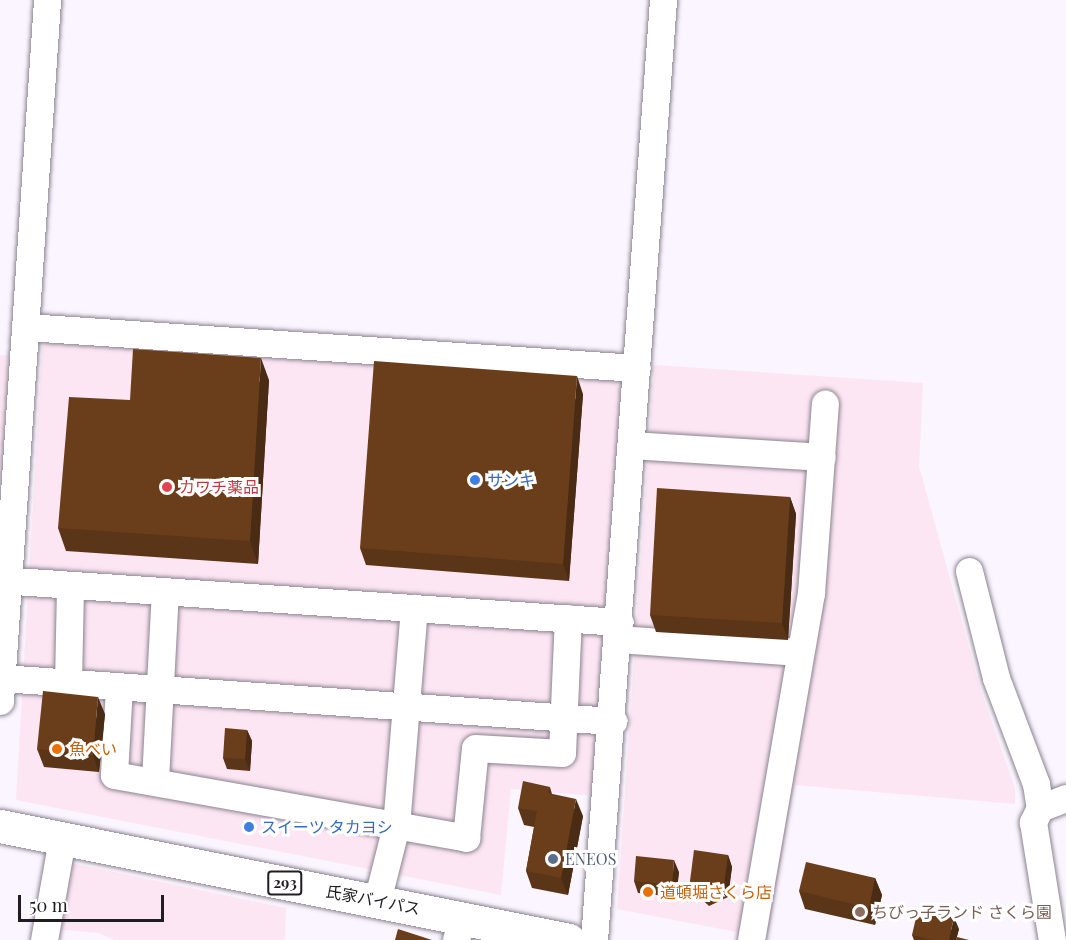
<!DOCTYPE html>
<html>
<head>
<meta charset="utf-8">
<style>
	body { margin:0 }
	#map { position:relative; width:1066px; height:940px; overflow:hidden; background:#faf5fe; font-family:"Playfair Display","Noto Sans JP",serif }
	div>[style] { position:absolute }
	.commercial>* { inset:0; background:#fde6f3 }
	.roads { filter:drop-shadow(0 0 2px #8b8391) drop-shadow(0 0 2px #8b8391) }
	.minor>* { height:27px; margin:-13.5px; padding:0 13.5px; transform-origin:13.5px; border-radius:13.5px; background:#fff }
	.highway>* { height:33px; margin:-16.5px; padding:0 16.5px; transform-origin:16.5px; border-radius:16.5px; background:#fff }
	.wall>* { inset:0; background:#5b3517 }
	.shaded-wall>* { inset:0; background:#4a2b13 }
	.building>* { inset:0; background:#6a3e1b }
	.dots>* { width:16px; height:16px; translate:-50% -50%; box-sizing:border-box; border:3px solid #fff; border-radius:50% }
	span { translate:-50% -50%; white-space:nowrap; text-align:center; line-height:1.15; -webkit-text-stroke:6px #fff; paint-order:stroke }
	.shield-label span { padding:2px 4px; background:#fff; border:2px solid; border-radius:4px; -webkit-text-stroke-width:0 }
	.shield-label { font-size:15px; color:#201d22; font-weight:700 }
	.shop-label { font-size:16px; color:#366cbe }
	.left { translate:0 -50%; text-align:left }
	.health-label { font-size:16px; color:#be3a42 }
	.food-label { font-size:16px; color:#c56008 }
	.service-label { font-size:16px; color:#4e5e75 }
	.street-label { font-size:16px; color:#201d22 }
	.education-label { font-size:16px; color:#785e54 }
	.scale { position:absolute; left:18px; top:895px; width:146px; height:27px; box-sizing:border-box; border:3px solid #201d22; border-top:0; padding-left:8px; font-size:18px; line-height:21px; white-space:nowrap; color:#201d22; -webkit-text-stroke:4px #fff; paint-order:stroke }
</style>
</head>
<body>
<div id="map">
	<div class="commercial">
		<div style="clip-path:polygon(50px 338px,609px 377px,621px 389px,595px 796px,511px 789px,501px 895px,16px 800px,42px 347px)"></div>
		<div style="clip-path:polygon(0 355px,10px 356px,0 490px)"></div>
		<div style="clip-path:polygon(654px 365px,923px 383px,919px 466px,981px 691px,1015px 788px,1015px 804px,794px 785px,768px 938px,617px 909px)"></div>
		<div style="clip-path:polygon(66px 862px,286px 908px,285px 940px,114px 940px,99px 933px,54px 929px)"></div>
	</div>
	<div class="roads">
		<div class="minor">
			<div style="left:27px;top:327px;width:611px;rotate:3.85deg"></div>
			<div style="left:632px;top:445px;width:190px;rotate:3.6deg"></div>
			<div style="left:969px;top:571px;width:110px;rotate:75.8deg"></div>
			<div style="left:996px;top:678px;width:113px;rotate:69.3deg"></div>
			<div style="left:1036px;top:784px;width:24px;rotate:81deg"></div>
			<div style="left:1040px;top:808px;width:16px;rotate:117deg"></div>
			<div style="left:1033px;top:822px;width:120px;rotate:80.9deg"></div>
			<div style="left:0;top:580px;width:621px;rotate:3.88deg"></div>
			<div style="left:618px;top:639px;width:182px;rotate:4.1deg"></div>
			<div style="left:2px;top:678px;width:613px;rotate:4.03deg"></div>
			<div style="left:68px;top:683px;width:98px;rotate:-88.8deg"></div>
			<div style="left:119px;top:687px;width:88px;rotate:93.3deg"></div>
			<div style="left:114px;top:775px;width:358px;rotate:10.1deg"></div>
			<div style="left:466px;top:838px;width:90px;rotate:-84.3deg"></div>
			<div style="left:475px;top:748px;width:87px;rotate:3.3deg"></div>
			<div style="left:562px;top:753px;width:135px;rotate:-87.5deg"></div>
			<div style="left:0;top:701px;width:703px;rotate:-86.16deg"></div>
			<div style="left:155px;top:780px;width:189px;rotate:-87deg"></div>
			<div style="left:1040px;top:808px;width:28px;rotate:-21deg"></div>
			<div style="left:377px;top:901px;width:77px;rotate:-75.8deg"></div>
			<div style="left:396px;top:826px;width:219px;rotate:-85.3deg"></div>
			<div style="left:44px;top:940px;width:103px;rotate:-79.9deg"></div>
			<div style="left:456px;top:940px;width:23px;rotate:-75deg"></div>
			<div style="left:594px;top:940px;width:943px;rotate:-85.8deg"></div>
			<div style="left:751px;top:940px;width:352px;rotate:-80.2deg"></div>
			<div style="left:811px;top:593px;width:190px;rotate:-85.8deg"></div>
		</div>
		<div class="highway">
			<div style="left:0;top:826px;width:580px;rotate:11.33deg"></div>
		</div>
	</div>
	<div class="wall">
		<div style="clip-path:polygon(269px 380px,258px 564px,66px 551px,58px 528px,130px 400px)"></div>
		<div style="clip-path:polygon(583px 394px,569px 581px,366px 565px,360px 548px)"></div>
		<div style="clip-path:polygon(790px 497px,796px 514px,788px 640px,656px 632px,650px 615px)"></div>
		<div style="clip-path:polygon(105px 714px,99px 772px,44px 767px,37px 749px)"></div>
		<div style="clip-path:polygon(247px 730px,252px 741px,250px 771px,227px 769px,223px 758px)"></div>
		<div style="clip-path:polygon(550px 787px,552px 794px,583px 816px,568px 895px,532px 888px,526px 871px,534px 827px,524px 825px,518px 808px)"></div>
		<div style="clip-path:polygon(728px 855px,732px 867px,728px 897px,709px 906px,694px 892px,690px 881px)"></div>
		<div style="clip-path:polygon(679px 872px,676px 897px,638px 893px,634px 881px)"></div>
		<div style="clip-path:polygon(875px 878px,882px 895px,875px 925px,805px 909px,799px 891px)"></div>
		<div style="clip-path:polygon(959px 929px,956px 940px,914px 940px,912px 935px)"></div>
	</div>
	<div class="shaded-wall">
		<div style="clip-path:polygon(261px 358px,269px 380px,258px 564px,250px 541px)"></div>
		<div style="clip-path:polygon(577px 376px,583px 394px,569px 581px,563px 564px)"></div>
		<div style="clip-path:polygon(790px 497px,796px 514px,788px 640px,782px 623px)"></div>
		<div style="clip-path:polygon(98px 697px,105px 714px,99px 772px,93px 755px)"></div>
		<div style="clip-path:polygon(247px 730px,252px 741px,250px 771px,245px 759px)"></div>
		<div style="clip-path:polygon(576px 799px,583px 816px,568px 895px,561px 878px)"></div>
		<div style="clip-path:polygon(728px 855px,732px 867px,728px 897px,724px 885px)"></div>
		<div style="clip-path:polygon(674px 860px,679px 872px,676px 897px,672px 885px)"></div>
		<div style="clip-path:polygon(875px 878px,882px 895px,875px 925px,869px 908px)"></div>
		<div style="clip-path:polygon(954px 917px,959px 929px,956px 940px,949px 940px)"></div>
	</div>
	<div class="building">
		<div style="clip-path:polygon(133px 349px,261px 358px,250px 541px,58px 528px,69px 397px,130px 400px)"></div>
		<div style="clip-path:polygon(374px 361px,577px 376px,563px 564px,360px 548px)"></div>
		<div style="clip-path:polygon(657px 488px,790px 497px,782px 623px,650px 615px)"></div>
		<div style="clip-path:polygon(43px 691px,98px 697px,93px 755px,37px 749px)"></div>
		<div style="clip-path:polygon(225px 728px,247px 730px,245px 759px,223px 758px)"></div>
		<div style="clip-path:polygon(523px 781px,550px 787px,548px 793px,576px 799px,561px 878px,526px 871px,537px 811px,518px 808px)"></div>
		<div style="clip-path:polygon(694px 850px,728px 855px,724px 885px,705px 894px,690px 881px)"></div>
		<div style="clip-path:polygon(636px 856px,674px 860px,672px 885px,634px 881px)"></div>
		<div style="clip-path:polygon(806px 862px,875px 878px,869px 908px,799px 891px)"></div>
		<div style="clip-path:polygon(918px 909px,954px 917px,949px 940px,932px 940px,912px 935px)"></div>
		<div style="clip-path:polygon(398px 929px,432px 940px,395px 940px)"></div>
		<div style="clip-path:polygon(957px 937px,969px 940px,956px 940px)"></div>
	</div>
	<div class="dots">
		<div style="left:475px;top:480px;background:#3f7fe0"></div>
		<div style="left:167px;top:487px;background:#e0444e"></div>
		<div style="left:57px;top:749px;background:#e8710a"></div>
		<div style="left:249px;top:827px;background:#3f7fe0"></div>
		<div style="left:553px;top:859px;background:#5c6f8a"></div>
		<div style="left:648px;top:892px;background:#e8710a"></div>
		<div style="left:860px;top:912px;background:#8d6e63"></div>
	</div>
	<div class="shield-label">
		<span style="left:285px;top:883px">293</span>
	</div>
	<div class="shop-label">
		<span class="left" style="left:487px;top:480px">サンキ</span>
		<span class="left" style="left:261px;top:827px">スイーツ タカヨシ</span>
	</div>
	<div class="health-label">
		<span class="left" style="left:179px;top:487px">カワチ薬品</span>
	</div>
	<div class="food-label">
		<span class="left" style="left:69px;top:749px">魚べい</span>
		<span class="left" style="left:660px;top:892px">道頓堀さくら店</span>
	</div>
	<div class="service-label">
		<span class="left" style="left:565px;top:859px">ENEOS</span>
	</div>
	<div class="street-label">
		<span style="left:373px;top:900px;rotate:11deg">氏家バイパス</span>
	</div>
	<div class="education-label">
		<span class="left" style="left:872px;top:912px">ちびっ子ランド さくら園</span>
	</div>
	<div class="scale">50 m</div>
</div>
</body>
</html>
